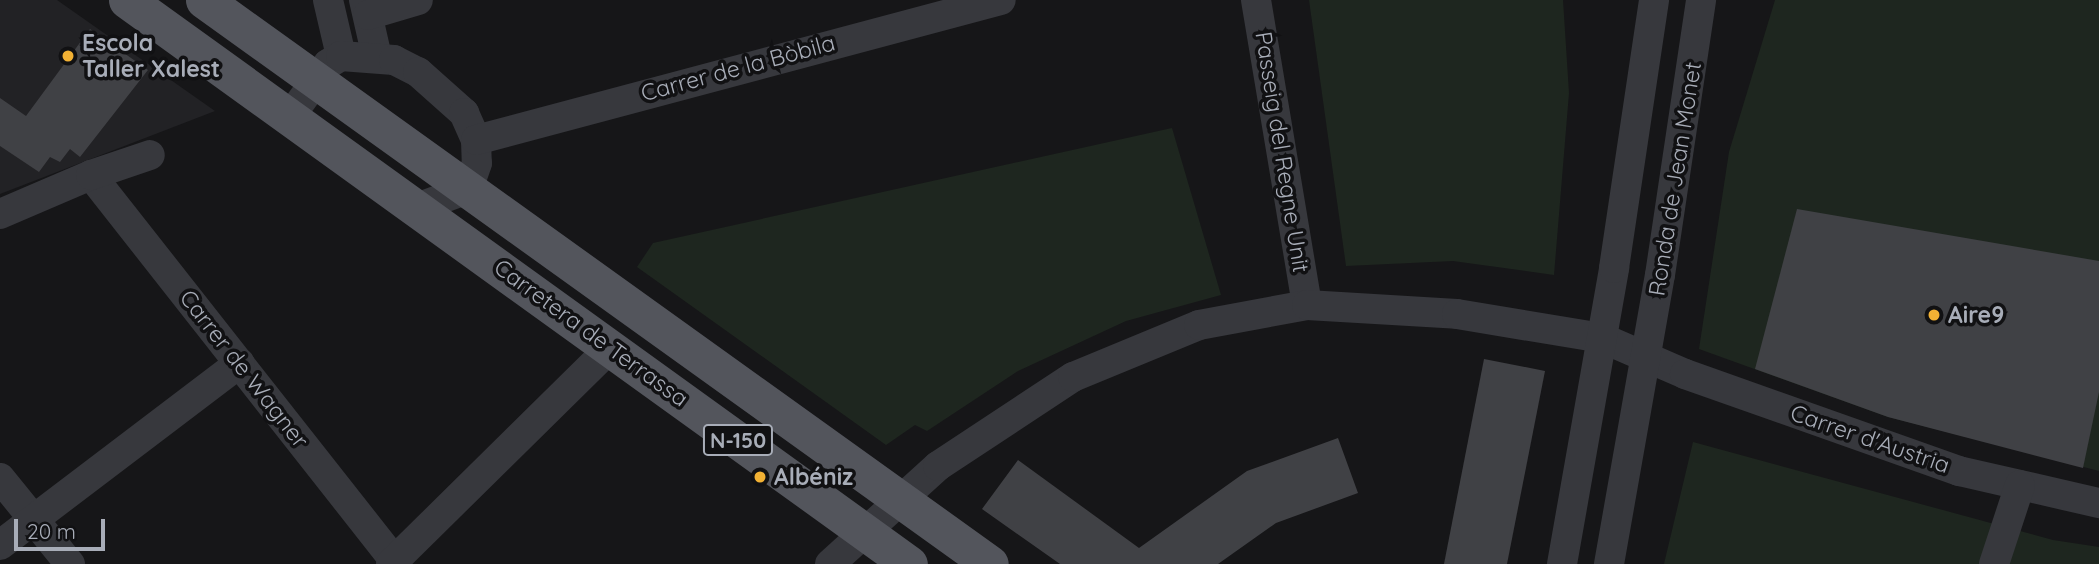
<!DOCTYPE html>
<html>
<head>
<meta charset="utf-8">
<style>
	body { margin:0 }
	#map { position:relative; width:2099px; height:564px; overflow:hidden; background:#161618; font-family:Quicksand,sans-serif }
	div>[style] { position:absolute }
	.built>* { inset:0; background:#222225 }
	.green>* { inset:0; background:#1e261f }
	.building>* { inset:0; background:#404145 }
	.minor>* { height:30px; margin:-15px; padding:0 15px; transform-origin:15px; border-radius:15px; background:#37383d }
	.major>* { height:37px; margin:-18.5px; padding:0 18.5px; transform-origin:18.5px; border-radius:18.5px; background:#53555c }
	.dots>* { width:19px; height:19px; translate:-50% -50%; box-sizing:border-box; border:4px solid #111113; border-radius:50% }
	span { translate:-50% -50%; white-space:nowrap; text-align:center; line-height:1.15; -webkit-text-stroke:7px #111113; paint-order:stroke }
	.shield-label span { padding:2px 5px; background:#111113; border:2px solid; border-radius:5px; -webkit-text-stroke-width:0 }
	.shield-label { font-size:21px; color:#a8adb8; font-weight:700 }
	.poi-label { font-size:23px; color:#a8adb8; font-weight:700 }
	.left { translate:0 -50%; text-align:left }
	.street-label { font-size:23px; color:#a8adb8 }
	.scale { position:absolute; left:14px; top:519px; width:91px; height:32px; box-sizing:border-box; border:4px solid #a8adb8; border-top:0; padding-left:9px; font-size:21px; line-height:24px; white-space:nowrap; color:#a8adb8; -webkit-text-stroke:5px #111113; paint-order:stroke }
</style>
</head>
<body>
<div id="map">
	<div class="built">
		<div style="clip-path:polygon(0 0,57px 0,215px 111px,0 194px)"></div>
	</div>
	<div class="green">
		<div style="clip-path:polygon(1309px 0,1563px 0,1569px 93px,1554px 275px,1453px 261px,1346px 266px)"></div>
		<div style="clip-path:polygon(1775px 0,2099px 0,2099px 471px,1888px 417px,1699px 349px,1729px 152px)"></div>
		<div style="clip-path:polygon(1172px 128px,1221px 295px,1126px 321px,1018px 371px,927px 431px,915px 425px,886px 445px,637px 267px,653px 243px)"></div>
		<div style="clip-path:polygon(1693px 442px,2053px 540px,2099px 547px,2099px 564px,1664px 564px)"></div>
	</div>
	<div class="building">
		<div style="clip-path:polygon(90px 29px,148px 70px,80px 157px,70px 149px,60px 162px,50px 157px,39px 172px,0 146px,0 98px,26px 116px)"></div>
		<div style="clip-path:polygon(1797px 209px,2099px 261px,2099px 392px,2083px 468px,1888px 417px,1755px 369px)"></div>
		<div style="clip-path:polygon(1484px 359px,1545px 371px,1507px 564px,1444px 564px)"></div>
		<div style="clip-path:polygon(1338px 438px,1358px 493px,1276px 523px,1218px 564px,1060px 564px,982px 509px,1018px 460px,1139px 548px,1247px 471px)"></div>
	</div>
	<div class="minor">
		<div style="left:328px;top:0;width:57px;rotate:76.9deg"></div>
		<div style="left:364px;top:0;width:58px;rotate:77.2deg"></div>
		<div style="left:1256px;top:0;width:309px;rotate:80.5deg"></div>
		<div style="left:368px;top:15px;width:52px;rotate:-16.7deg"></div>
		<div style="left:291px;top:115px;width:63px;rotate:-54deg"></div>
		<div style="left:328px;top:64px;width:15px;rotate:-32deg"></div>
		<div style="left:341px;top:56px;width:53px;rotate:4.3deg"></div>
		<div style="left:394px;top:60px;width:27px;rotate:27deg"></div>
		<div style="left:418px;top:72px;width:62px;rotate:41.7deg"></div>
		<div style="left:464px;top:113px;width:30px;rotate:66deg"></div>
		<div style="left:476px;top:140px;width:23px;rotate:88deg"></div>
		<div style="left:477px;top:163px;width:28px;rotate:109deg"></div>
		<div style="left:468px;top:189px;width:52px;rotate:159.8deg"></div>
		<div style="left:476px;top:140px;width:543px;rotate:-14.93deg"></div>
		<div style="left:91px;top:175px;width:495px;rotate:51.8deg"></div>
		<div style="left:0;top:214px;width:99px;rotate:-23.2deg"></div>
		<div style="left:91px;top:175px;width:62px;rotate:-18.7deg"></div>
		<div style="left:0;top:478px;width:111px;rotate:50.9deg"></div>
		<div style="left:0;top:545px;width:301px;rotate:-37.2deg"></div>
		<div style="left:391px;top:564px;width:308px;rotate:-44.6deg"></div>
		<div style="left:830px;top:564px;width:146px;rotate:-42.2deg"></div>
		<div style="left:938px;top:466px;width:162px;rotate:-33.4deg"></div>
		<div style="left:1073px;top:377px;width:136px;rotate:-22.4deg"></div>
		<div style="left:1199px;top:325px;width:110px;rotate:-10.5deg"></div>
		<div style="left:1307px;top:305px;width:150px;rotate:3.4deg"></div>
		<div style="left:1457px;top:314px;width:147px;rotate:9.4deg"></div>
		<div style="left:1602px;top:338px;width:90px;rotate:23.4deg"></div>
		<div style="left:1685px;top:374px;width:291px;rotate:19.5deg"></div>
		<div style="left:1959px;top:471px;width:144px;rotate:12.9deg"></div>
		<div style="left:1562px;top:564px;width:301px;rotate:-80deg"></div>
		<div style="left:1614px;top:268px;width:271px;rotate:-81.5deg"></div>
		<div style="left:1609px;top:564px;width:293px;rotate:-80deg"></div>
		<div style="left:1660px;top:275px;width:278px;rotate:-81.5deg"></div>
		<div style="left:1994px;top:564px;width:83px;rotate:-71.8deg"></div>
	</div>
	<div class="major">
		<div style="left:127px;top:0;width:964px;rotate:35.8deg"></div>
		<div style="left:204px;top:0;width:967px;rotate:35.66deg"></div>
	</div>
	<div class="dots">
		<div style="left:68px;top:56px;background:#f2b134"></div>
		<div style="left:1934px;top:315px;background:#f2b134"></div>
		<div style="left:760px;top:477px;background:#f2b134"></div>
	</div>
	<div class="shield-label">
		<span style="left:738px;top:440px">N-150</span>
	</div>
	<div class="poi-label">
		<span class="left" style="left:82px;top:56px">Escola<br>Taller Xalest</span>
		<span class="left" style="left:1948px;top:315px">Aire9</span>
		<span class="left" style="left:774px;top:477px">Albéniz</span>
	</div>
	<div class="street-label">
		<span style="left:738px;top:68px;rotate:-15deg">Carrer de la Bòbila</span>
		<span style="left:1282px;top:152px;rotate:81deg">Passeig del Regne Unit</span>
		<span style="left:1675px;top:179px;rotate:-81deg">Ronda de Jean Monet</span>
		<span style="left:591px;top:333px;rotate:36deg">Carretera de Terrassa</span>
		<span style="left:244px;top:369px;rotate:52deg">Carrer de Wagner</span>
		<span style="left:1870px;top:439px;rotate:19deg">Carrer d'Austria</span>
	</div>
	<div class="scale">20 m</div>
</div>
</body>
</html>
